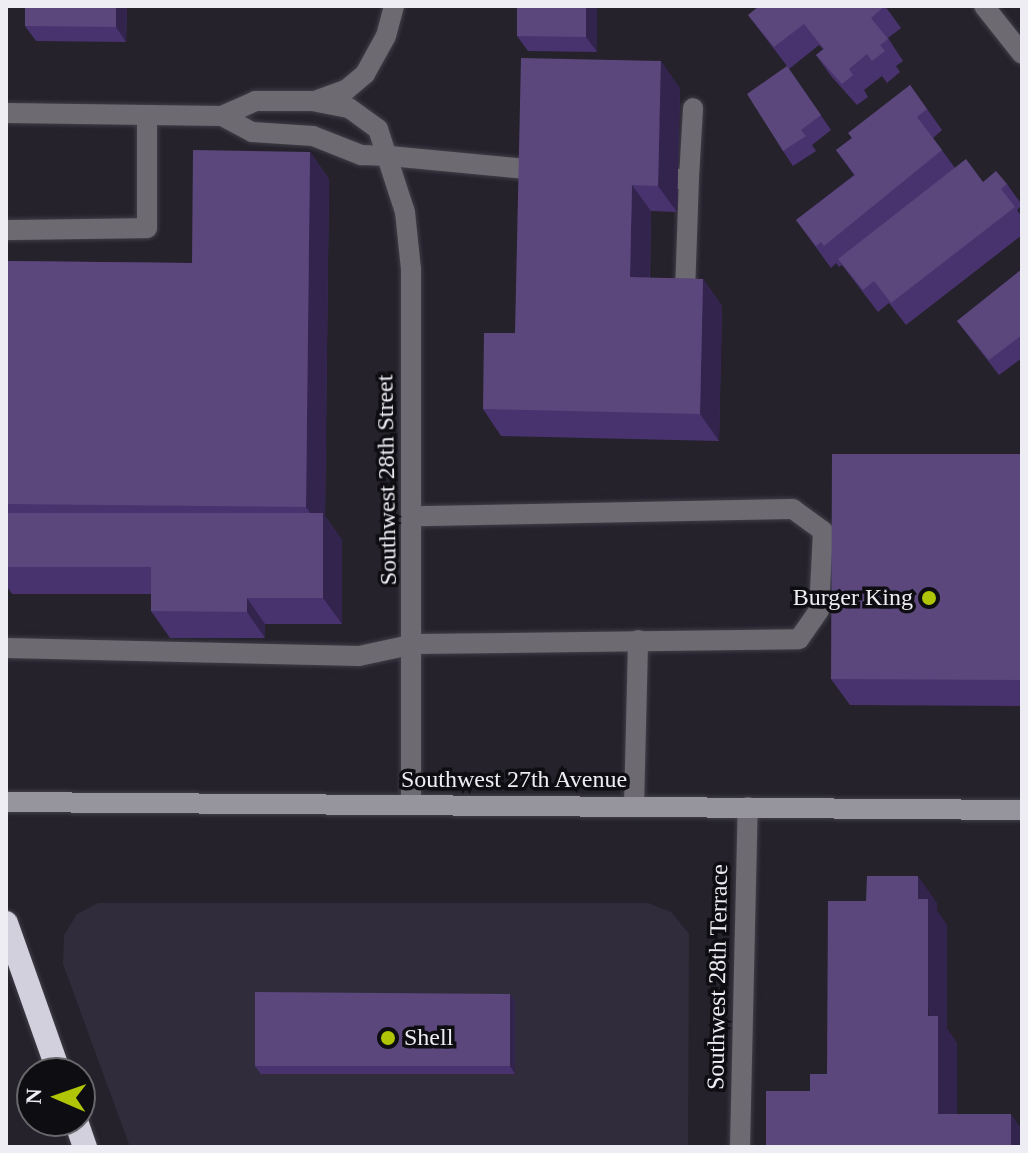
<!DOCTYPE html>
<html>
<head>
<meta charset="utf-8">
<style>
	body { margin:0 }
	#map { position:relative; width:1028px; height:1153px; overflow:hidden; background:#25222c; font-family:"Times New Roman",serif }
	div>[style] { position:absolute }
	.built>* { inset:0; background:#302c3b }
	.roads { filter:drop-shadow(0 0 2px #413e48) drop-shadow(0 0 2px #413e48) }
	.lane>* { height:20px; margin:-10px; padding:0 10px; transform-origin:10px; border-radius:10px; background:#6d6b71 }
	.street>* { height:20px; margin:-10px; padding:0 10px; transform-origin:10px; border-radius:10px; background:#6d6b71 }
	.secondary>* { height:20px; margin:-10px; padding:0 10px; transform-origin:10px; border-radius:10px; background:#96949d }
	.highway>* { height:24px; margin:-12px; padding:0 12px; transform-origin:12px; border-radius:12px; background:#d3d0dd }
	.wall>* { inset:0; background:#49336e }
	.shaded-wall>* { inset:0; background:#33244e }
	.building>* { inset:0; background:#5b477c }
	.dots>* { width:22px; height:22px; translate:-50% -50%; box-sizing:border-box; border:4px solid #0e0d11; border-radius:50% }
	span { translate:-50% -50%; white-space:nowrap; text-align:center; line-height:1.15; -webkit-text-stroke:7px #0e0d11; paint-order:stroke }
	.street-label { font-size:24px; color:#efedf4 }
	.poi-label { font-size:24px; color:#efedf4 }
	.right { translate:-100% -50%; text-align:right }
	.left { translate:0 -50%; text-align:left }
	.frame { position:absolute; inset:0; border:8px solid #efedf4; pointer-events:none }
	.north { position:absolute; left:16px; top:1057px; width:80px; height:80px; box-sizing:border-box; background:#0e0d11; border:2px solid #68676c; border-radius:50%; rotate:272deg; font-size:22px; font-weight:700; line-height:32px; text-align:center; color:#efedf4 }
	.north::after { content:''; display:block; margin:auto; width:28px; height:36px; background:#afc505; clip-path:polygon(50% 0,100% 100%,50% 72%,0 100%) }
</style>
</head>
<body>
<div id="map">
	<div class="built">
		<div style="clip-path:polygon(98px 903px,648px 903px,671px 912px,689px 934px,688px 1147px,130px 1147px,63px 964px,64px 935px,77px 914px)"></div>
	</div>
	<div class="roads">
		<div class="lane">
			<div style="left:389px;top:156px;width:149px;rotate:5.4deg"></div>
			<div style="left:689px;top:178px;width:70px;rotate:-86.7deg"></div>
			<div style="left:677px;top:179px;width:12px;rotate:-5deg"></div>
			<div style="left:689px;top:178px;width:115px;rotate:92deg"></div>
			<div style="left:6px;top:230px;width:141px;rotate:-0.8deg"></div>
			<div style="left:147px;top:228px;width:113px;rotate:-90deg"></div>
			<div style="left:6px;top:648px;width:353px;rotate:1.3deg"></div>
			<div style="left:359px;top:656px;width:57px;rotate:-12.1deg"></div>
			<div style="left:415px;top:644px;width:384px;rotate:-0.7deg"></div>
			<div style="left:799px;top:639px;width:35px;rotate:-55deg"></div>
			<div style="left:819px;top:610px;width:79px;rotate:-87.1deg"></div>
			<div style="left:823px;top:531px;width:37px;rotate:-144deg"></div>
			<div style="left:793px;top:509px;width:380px;rotate:178.9deg"></div>
			<div style="left:634px;top:807px;width:167px;rotate:-88.6deg"></div>
		</div>
		<div class="street">
			<div style="left:984px;top:6px;width:61px;rotate:51.6deg"></div>
			<div style="left:315px;top:101px;width:33px;rotate:-20deg"></div>
			<div style="left:346px;top:90px;width:25px;rotate:-40deg"></div>
			<div style="left:365px;top:74px;width:43px;rotate:-61.1deg"></div>
			<div style="left:386px;top:36px;width:31px;rotate:-75deg"></div>
			<div style="left:6px;top:113px;width:216px;rotate:0.8deg"></div>
			<div style="left:222px;top:116px;width:36px;rotate:-24deg"></div>
			<div style="left:255px;top:101px;width:57px"></div>
			<div style="left:312px;top:101px;width:38px;rotate:11deg"></div>
			<div style="left:349px;top:108px;width:36px;rotate:36deg"></div>
			<div style="left:378px;top:129px;width:87px;rotate:72deg"></div>
			<div style="left:405px;top:212px;width:57px;rotate:84deg"></div>
			<div style="left:411px;top:269px;width:536px;rotate:90deg"></div>
			<div style="left:222px;top:116px;width:34px;rotate:28deg"></div>
			<div style="left:252px;top:132px;width:61px;rotate:3.8deg"></div>
			<div style="left:313px;top:136px;width:52px;rotate:21.6deg"></div>
			<div style="left:361px;top:155px;width:28px;rotate:2deg"></div>
			<div style="left:740px;top:1147px;width:340px;rotate:-88.7deg"></div>
		</div>
		<div class="secondary">
			<div style="left:6px;top:802px;width:1016px;rotate:0.45deg"></div>
		</div>
		<div class="highway">
			<div style="left:6px;top:923px;width:159px;rotate:70.5deg"></div>
			<div style="left:76px;top:1121px;width:28px;rotate:71deg"></div>
		</div>
	</div>
	<div class="wall">
		<div style="clip-path:polygon(25px 6px,127px 6px,126px 42px,36px 41px,25px 26px)"></div>
		<div style="clip-path:polygon(517px 6px,597px 6px,597px 52px,528px 51px,517px 36px)"></div>
		<div style="clip-path:polygon(885px 6px,901px 28px,888px 38px,903px 61px,896px 66px,900px 72px,887px 83px,882px 76px,864px 90px,868px 97px,857px 105px,831px 76px,816px 55px,823px 49px,819px 45px,789px 69px,831px 130px,812px 145px,816px 151px,793px 166px,783px 151px,787px 66px,748px 15px)"></div>
		<div style="clip-path:polygon(910px 85px,942px 130px,933px 138px,955px 168px,983px 182px,1007px 184px,1022px 205px,1017px 210px,1022px 217px,1022px 235px,906px 325px,889px 303px,878px 312px,842px 265px,839px 267px,836px 263px,831px 268px,796px 220px,854px 175px,836px 150px,852px 138px)"></div>
		<div style="clip-path:polygon(680px 88px,677px 212px,651px 211px,650px 278px,703px 279px,722px 306px,719px 441px,501px 436px,483px 409px)"></div>
		<div style="clip-path:polygon(310px 152px,329px 179px,325px 516px,342px 540px,342px 624px,265px 624px,265px 638px,170px 638px,151px 611px,151px 594px,12px 594px,6px 585px,6px 261px,192px 263px)"></div>
		<div style="clip-path:polygon(1022px 269px,1022px 358px,999px 375px,957px 321px)"></div>
		<div style="clip-path:polygon(1022px 454px,1022px 706px,850px 705px,831px 679px)"></div>
		<div style="clip-path:polygon(510px 994px,515px 1002px,515px 1074px,261px 1074px,255px 1066px)"></div>
	</div>
	<div class="shaded-wall">
		<div style="clip-path:polygon(116px 6px,127px 6px,126px 42px,116px 27px)"></div>
		<div style="clip-path:polygon(586px 6px,597px 6px,597px 52px,586px 37px)"></div>
		<div style="clip-path:polygon(661px 61px,680px 88px,677px 212px,658px 186px)"></div>
		<div style="clip-path:polygon(310px 152px,329px 179px,325px 516px,342px 540px,342px 624px,323px 598px,323px 532px,306px 507px)"></div>
		<div style="clip-path:polygon(632px 185px,651px 211px,649px 304px,630px 277px)"></div>
		<div style="clip-path:polygon(703px 279px,722px 306px,719px 441px,700px 414px)"></div>
		<div style="clip-path:polygon(247px 598px,265px 624px,265px 638px,247px 612px)"></div>
		<div style="clip-path:polygon(918px 876px,937px 903px,937px 910px,947px 925px,947px 1028px,957px 1043px,957px 1140px,938px 1114px,918px 899px)"></div>
		<div style="clip-path:polygon(510px 994px,515px 1002px,515px 1074px,510px 1066px)"></div>
		<div style="clip-path:polygon(1011px 1114px,1022px 1130px,1022px 1147px,1011px 1147px)"></div>
	</div>
	<div class="building">
		<div style="clip-path:polygon(25px 6px,116px 6px,116px 27px,25px 26px)"></div>
		<div style="clip-path:polygon(517px 6px,586px 6px,586px 37px,517px 36px)"></div>
		<div style="clip-path:polygon(759px 6px,885px 6px,871px 18px,888px 39px,880px 45px,885px 51px,872px 61px,867px 54px,849px 69px,853px 75px,842px 84px,816px 55px,824px 49px,804px 24px,774px 47px,748px 15px)"></div>
		<div style="clip-path:polygon(521px 58px,661px 61px,658px 186px,632px 185px,630px 277px,703px 279px,700px 414px,483px 409px,484px 333px,515px 333px)"></div>
		<div style="clip-path:polygon(787px 66px,821px 115px,801px 130px,806px 136px,783px 151px,747px 94px)"></div>
		<div style="clip-path:polygon(910px 85px,927px 109px,917px 117px,942px 150px,824px 246px,821px 242px,816px 246px,796px 220px,855px 175px,836px 150px,852px 138px,848px 133px)"></div>
		<div style="clip-path:polygon(193px 150px,310px 152px,306px 507px,6px 504px,6px 261px,192px 263px)"></div>
		<div style="clip-path:polygon(966px 159px,983px 182px,996px 171px,1007px 184px,1001px 189px,1015px 207px,891px 303px,874px 281px,863px 290px,838px 259px)"></div>
		<div style="clip-path:polygon(1022px 269px,1022px 335px,989px 360px,957px 321px)"></div>
		<div style="clip-path:polygon(832px 454px,1022px 454px,1022px 680px,831px 679px)"></div>
		<div style="clip-path:polygon(6px 513px,323px 513px,323px 598px,247px 598px,247px 612px,151px 611px,151px 567px,6px 567px)"></div>
		<div style="clip-path:polygon(867px 876px,918px 876px,918px 899px,928px 899px,928px 1016px,938px 1016px,938px 1114px,1011px 1114px,1011px 1147px,766px 1147px,766px 1091px,810px 1091px,810px 1074px,827px 1074px,828px 901px,866px 901px)"></div>
		<div style="clip-path:polygon(255px 992px,510px 994px,510px 1066px,255px 1066px)"></div>
		<div style="clip-path:polygon(340px 1146px,431px 1147px,340px 1147px)"></div>
	</div>
	<div class="dots">
		<div style="left:929px;top:598px;background:#afc505"></div>
		<div style="left:388px;top:1038px;background:#afc505"></div>
	</div>
	<div class="street-label">
		<span style="left:387px;top:480px;rotate:-91deg">Southwest 28th Street</span>
		<span style="left:514px;top:780px">Southwest 27th Avenue</span>
		<span style="left:718px;top:977px;rotate:-89deg">Southwest 28th Terrace</span>
	</div>
	<div class="poi-label">
		<span class="right" style="left:913px;top:598px">Burger King</span>
		<span class="left" style="left:404px;top:1038px">Shell</span>
	</div>
	<div class="frame"></div>
	<div class="north">N</div>
</div>
</body>
</html>
